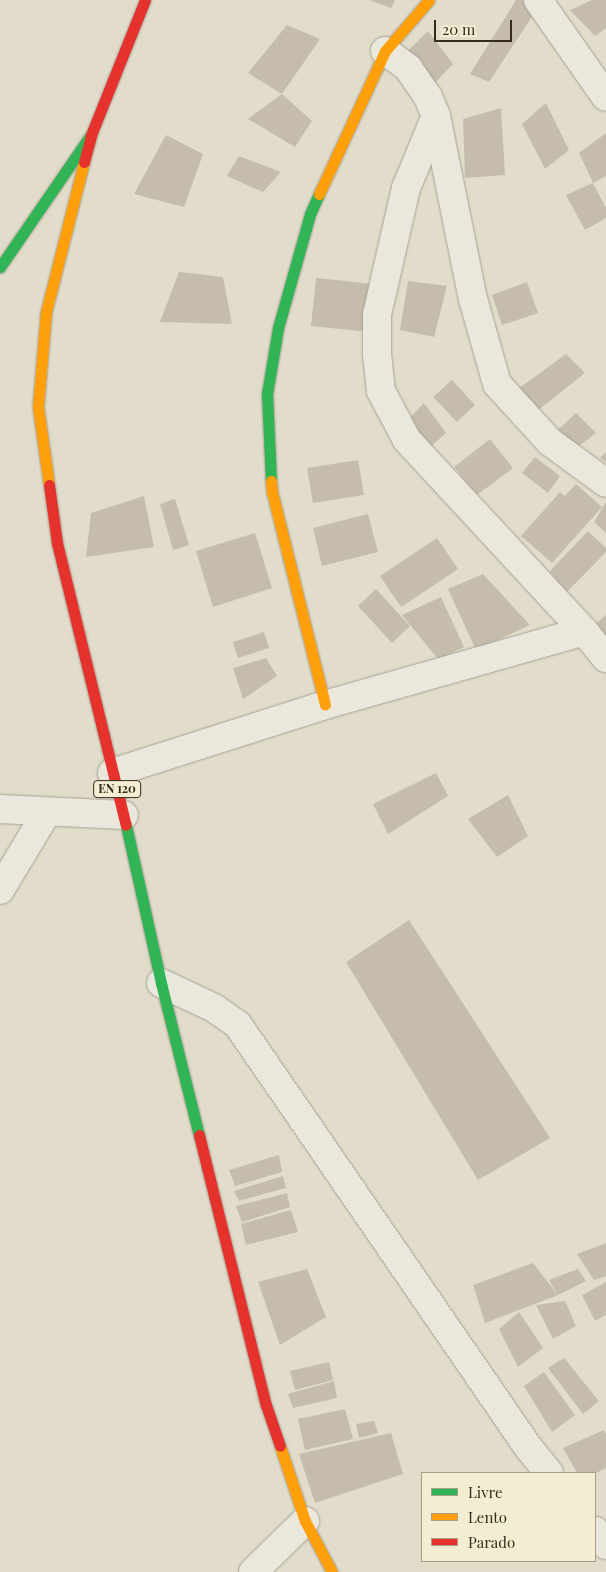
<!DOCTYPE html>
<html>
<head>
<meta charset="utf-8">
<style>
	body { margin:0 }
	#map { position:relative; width:606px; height:1572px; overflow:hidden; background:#e2ddcb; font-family:"Playfair Display",serif }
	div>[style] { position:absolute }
	.building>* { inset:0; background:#c5bcac }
	.roads { filter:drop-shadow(0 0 1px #a7a294) drop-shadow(0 0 1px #a7a294) }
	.street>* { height:28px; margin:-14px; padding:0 14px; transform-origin:14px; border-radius:14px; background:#eae7dc }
	.fast>* { height:11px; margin:-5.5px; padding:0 5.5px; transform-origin:5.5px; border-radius:5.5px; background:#30b455 }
	.slow>* { height:11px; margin:-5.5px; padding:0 5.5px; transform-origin:5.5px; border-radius:5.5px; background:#ff9f0a }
	.jam>* { height:11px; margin:-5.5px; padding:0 5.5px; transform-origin:5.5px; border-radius:5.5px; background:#e5322d }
	span { translate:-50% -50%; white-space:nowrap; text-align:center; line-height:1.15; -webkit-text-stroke:4.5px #f3edd1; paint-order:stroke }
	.shield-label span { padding:1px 4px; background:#f3edd1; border:1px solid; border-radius:4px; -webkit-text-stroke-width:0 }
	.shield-label { font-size:12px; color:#342b1e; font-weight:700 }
	.legend { position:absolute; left:421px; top:1472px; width:175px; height:90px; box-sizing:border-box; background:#f3edd1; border:1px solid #a79f89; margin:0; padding:6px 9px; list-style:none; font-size:15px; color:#342b1e }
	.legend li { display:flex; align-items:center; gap:10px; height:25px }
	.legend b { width:25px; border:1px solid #a79f89 }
	.scale { position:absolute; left:434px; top:20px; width:78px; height:22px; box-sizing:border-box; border:2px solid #342b1e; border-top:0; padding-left:6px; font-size:15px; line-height:18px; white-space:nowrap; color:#342b1e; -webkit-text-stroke:4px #f3edd1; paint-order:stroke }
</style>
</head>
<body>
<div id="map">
	<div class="building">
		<div style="clip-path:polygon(369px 0,395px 0,391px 8px)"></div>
		<div style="clip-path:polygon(516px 0,530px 0,537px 9px,489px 82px,470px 74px)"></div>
		<div style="clip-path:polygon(592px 0,606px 0,606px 28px,595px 36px,570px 10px)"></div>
		<div style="clip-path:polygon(287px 25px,320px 39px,282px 94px,248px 73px)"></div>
		<div style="clip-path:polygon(428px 31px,453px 64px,429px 89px,404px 55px)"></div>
		<div style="clip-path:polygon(282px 94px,312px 121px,295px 147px,248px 119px)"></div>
		<div style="clip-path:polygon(546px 103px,569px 150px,545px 169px,522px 124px)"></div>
		<div style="clip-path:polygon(501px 108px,505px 175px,465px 178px,463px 119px)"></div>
		<div style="clip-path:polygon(606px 133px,606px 176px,593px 183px,579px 153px)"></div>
		<div style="clip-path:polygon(166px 135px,203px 154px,184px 207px,134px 194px)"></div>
		<div style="clip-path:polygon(239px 156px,281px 172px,263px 192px,227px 176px)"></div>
		<div style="clip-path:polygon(593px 183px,606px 208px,606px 218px,585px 230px,566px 195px)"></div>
		<div style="clip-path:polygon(179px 272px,223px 277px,232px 324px,160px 322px)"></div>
		<div style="clip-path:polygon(316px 278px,374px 284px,369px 332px,311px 326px)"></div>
		<div style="clip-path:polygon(408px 281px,447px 286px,434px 337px,400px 330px)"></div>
		<div style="clip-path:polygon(527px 282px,538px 313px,502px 325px,492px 295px)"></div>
		<div style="clip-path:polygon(566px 354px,585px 373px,538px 410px,518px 389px)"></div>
		<div style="clip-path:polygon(452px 380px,475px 405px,457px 422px,433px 397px)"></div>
		<div style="clip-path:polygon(424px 403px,446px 433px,428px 449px,403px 425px)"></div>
		<div style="clip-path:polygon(576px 413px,596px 433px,578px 447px,558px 430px)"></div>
		<div style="clip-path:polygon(490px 439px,513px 468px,477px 495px,454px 467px)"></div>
		<div style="clip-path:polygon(606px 452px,606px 462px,600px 458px)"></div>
		<div style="clip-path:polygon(535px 457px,560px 476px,548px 493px,522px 473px)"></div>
		<div style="clip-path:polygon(358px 460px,364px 495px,313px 503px,307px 468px)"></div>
		<div style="clip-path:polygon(576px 484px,602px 507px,552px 563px,521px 536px,560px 492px,565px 496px)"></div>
		<div style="clip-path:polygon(144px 496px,154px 547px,86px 557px,91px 513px)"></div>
		<div style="clip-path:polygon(175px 499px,189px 545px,173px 550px,160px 504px)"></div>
		<div style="clip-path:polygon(606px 502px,606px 533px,594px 522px)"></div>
		<div style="clip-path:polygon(368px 514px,378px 552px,322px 566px,313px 528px)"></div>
		<div style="clip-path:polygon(588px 531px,606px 548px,606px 552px,566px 593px,550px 571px)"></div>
		<div style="clip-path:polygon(255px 533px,272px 588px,213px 607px,196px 551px)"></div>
		<div style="clip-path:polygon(437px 538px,458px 569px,401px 607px,380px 576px)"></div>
		<div style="clip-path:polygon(483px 574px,530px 625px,476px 650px,448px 589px)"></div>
		<div style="clip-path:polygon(376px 589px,410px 626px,392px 643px,358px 606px)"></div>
		<div style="clip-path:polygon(441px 597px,464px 647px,438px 659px,402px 615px)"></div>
		<div style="clip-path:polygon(606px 615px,606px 638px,597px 623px)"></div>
		<div style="clip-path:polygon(264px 632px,269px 648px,238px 658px,233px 642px)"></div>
		<div style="clip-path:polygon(266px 658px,277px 676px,243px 699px,233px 668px)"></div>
		<div style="clip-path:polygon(436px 773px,448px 796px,388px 834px,373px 804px)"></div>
		<div style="clip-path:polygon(508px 795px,528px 836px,497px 857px,468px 819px)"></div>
		<div style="clip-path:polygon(409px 920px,550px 1138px,478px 1180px,346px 962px)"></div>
		<div style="clip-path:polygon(279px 1155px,282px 1172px,235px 1186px,229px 1170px)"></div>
		<div style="clip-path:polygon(283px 1176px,286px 1188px,239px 1201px,234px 1191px)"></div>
		<div style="clip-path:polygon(287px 1193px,290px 1207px,242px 1222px,236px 1206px)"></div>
		<div style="clip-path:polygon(291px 1210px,298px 1232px,246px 1245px,241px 1224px)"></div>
		<div style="clip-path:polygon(606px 1243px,606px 1276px,594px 1280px,577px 1254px)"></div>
		<div style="clip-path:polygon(533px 1263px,557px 1294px,549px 1280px,578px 1269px,586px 1281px,558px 1295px,485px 1323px,473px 1285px)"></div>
		<div style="clip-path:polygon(307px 1269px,326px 1317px,280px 1345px,258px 1282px)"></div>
		<div style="clip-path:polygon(606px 1282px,606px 1315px,595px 1321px,582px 1295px)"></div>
		<div style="clip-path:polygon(565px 1301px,576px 1326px,553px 1339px,536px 1305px)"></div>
		<div style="clip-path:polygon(519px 1312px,543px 1348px,518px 1367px,499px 1329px)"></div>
		<div style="clip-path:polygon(564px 1358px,599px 1401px,583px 1414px,548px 1368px)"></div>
		<div style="clip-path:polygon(329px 1362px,333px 1380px,295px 1390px,290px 1371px)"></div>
		<div style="clip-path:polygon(544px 1372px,575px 1415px,552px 1432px,524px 1386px)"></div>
		<div style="clip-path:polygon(334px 1381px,337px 1398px,293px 1408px,288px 1394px)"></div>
		<div style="clip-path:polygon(345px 1409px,353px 1439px,305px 1450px,298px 1419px)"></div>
		<div style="clip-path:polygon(374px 1421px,378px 1433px,359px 1438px,356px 1424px)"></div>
		<div style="clip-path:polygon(604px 1430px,606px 1434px,606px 1468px,596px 1473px,577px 1473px,563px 1448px)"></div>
		<div style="clip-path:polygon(391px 1433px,403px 1474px,315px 1503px,299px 1454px)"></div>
	</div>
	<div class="roads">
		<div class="street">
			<div style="left:538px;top:0;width:118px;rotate:55deg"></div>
			<div style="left:385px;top:51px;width:29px;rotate:36deg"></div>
			<div style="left:408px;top:68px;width:35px;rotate:55deg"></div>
			<div style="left:428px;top:97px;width:21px;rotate:67deg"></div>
			<div style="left:436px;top:116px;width:187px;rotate:78.6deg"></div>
			<div style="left:473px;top:299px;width:88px;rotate:74.2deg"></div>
			<div style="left:497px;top:384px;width:79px;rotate:47.6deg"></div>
			<div style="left:550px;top:442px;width:69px;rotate:36.2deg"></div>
			<div style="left:436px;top:116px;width:78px;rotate:112.6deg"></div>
			<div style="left:406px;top:188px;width:130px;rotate:102.9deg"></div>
			<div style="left:377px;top:315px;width:39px;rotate:90deg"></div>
			<div style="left:377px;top:354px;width:37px;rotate:84deg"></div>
			<div style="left:381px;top:391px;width:55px;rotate:62deg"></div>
			<div style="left:407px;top:440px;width:260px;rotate:47.2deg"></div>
			<div style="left:584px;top:631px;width:35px;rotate:51deg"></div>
			<div style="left:112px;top:773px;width:224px;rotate:-17.7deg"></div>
			<div style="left:325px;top:705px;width:269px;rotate:-15.9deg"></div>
			<div style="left:0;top:809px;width:124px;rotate:2.8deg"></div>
			<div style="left:0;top:890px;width:91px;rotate:-58.9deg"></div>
			<div style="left:161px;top:983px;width:59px;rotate:25.3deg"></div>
			<div style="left:214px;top:1008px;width:29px;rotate:35deg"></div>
			<div style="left:238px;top:1025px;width:512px;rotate:55.5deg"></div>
			<div style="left:528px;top:1447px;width:33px;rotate:51deg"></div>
			<div style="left:595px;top:1531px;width:18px;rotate:52deg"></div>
			<div style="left:253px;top:1572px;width:73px;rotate:-44.4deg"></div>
		</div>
		<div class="fast">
			<div style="left:0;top:267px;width:159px;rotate:-55.5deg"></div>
			<div style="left:271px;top:481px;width:87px;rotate:-92.6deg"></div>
			<div style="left:267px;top:394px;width:67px;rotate:-80.5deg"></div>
			<div style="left:278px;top:328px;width:118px;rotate:-74.3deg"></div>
			<div style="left:310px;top:214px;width:22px;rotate:-66deg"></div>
			<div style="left:126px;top:825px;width:162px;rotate:77.5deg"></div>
			<div style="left:161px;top:983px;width:157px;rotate:76deg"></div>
		</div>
		<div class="slow">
			<div style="left:319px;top:194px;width:157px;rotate:-65.2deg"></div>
			<div style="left:385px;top:51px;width:67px;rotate:-49.2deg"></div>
			<div style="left:271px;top:481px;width:11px;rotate:85deg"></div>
			<div style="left:272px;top:492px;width:219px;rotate:76deg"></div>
			<div style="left:49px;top:485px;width:79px;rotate:-98deg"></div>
			<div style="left:38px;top:407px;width:95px;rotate:-85.2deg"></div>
			<div style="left:46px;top:312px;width:155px;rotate:-75.8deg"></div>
			<div style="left:280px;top:1446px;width:79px;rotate:71.6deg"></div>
			<div style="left:305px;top:1521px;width:58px;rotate:62.1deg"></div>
		</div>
		<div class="jam">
			<div style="left:84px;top:162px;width:28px;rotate:-75deg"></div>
			<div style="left:91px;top:135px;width:145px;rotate:-68.2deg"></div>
			<div style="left:49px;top:485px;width:59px;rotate:82.1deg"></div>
			<div style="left:57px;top:543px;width:290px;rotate:76.3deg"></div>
			<div style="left:199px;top:1135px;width:278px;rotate:76.1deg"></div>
			<div style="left:266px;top:1405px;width:43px;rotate:71.1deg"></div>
		</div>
	</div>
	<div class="shield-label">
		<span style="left:117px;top:789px">EN 120</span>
	</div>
	<ul class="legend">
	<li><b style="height:6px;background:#30b455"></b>Livre</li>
	<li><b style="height:6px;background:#ff9f0a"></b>Lento</li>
	<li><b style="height:6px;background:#e5322d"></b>Parado</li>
	</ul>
	<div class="scale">20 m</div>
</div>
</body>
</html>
